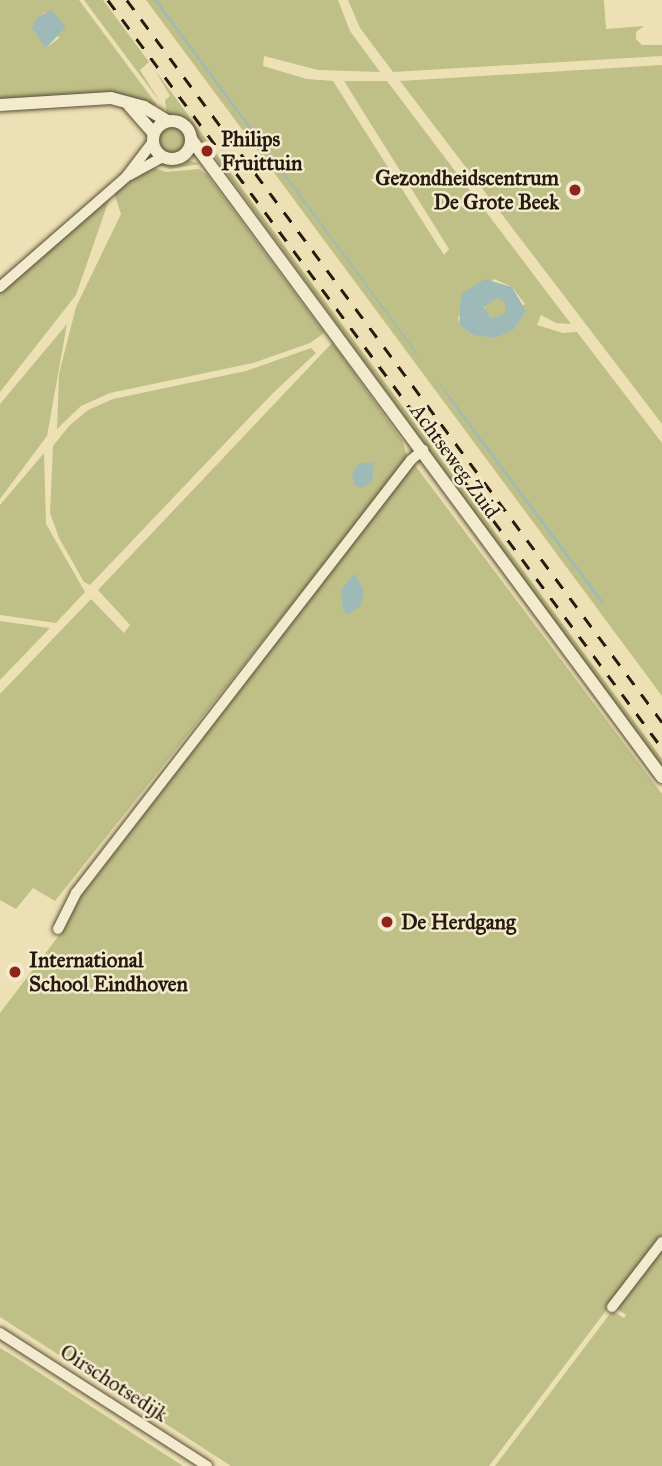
<!DOCTYPE html>
<html>
<head>
<meta charset="utf-8">
<style>
	body { margin:0 }
	#map { position:relative; width:662px; height:1466px; overflow:hidden; background:#ede0b4; font-family:"IM FELL Great Primer",serif }
	div>[style] { position:absolute }
	.green>* { inset:0; background:#bfc088 }
	.round { border-radius:50% }
	.water>* { inset:0; background:#9ebab8 }
	.roads { filter:drop-shadow(0 0 2px #584c36) drop-shadow(0 0 2px #584c36) }
	.minor>* { height:10px; margin:-5px; padding:0 5px; transform-origin:5px; border-radius:5px; background:#f3ebce }
	.tertiary>* { height:12px; margin:-6px; padding:0 6px; transform-origin:6px; border-radius:6px; background:#f3ebce }
	.tertiary>.ring { margin:-6px; padding:0; box-sizing:content-box; background:none; border:12px solid #f3ebce; border-radius:50% }
	.rail>* { height:2.5px; margin-top:-1.25px; transform-origin:0; background:repeating-linear-gradient(90deg,#271a0c 0 12px,transparent 0 24px) }
	.dots>* { width:19px; height:19px; translate:-50% -50%; box-sizing:border-box; border:4px solid #f3ebce; border-radius:50% }
	span { translate:-50% -50%; white-space:nowrap; text-align:center; line-height:1.15; -webkit-text-stroke:5px #f3ebce; paint-order:stroke }
	.poi-label { font-size:21px; color:#271a0c; font-weight:700 }
	.left { translate:0 -50%; text-align:left }
	.right { translate:-100% -50%; text-align:right }
	.street-label { font-size:21px; color:#271a0c }
</style>
</head>
<body>
<div id="map">
	<div class="green">
		<div style="clip-path:polygon(evenodd,0 0,79px 0,157px 105px,0 99px,0 0,44px 12px,59px 38px,46px 48px,44px 12px)"></div>
		<div style="clip-path:polygon(84px 0,103px 0,149px 62px,140px 70px,160px 102px)"></div>
		<div style="clip-path:polygon(evenodd,146px 0,338px 0,350px 31px,380px 72px,318px 70px,264px 56px,263px 66px,307px 79px,333px 81px,444px 255px,449px 249px,344px 81px,387px 81px,571px 324px,556px 323px,541px 315px,537px 325px,563px 333px,577px 332px,662px 443px,662px 696px,146px 0,494px 279px,512px 287px,525px 304px,473px 335px,459px 325px,458px 317px,494px 279px)"></div>
		<div style="clip-path:polygon(348px 0,604px 0,606px 29px,644px 26px,636px 32px,636px 39px,642px 45px,662px 45px,662px 56px,393px 72px,360px 28px)"></div>
		<div style="clip-path:polygon(662px 65px,662px 424px,400px 81px)"></div>
		<div style="clip-path:polygon(155px 70px,662px 759px,662px 769px,214px 156px,186px 122px,167px 115px,165px 100px,170px 96px)"></div>
		<div class="round" style="left:157px;top:125px;width:28px;height:28px"></div>
		<div style="clip-path:polygon(188px 160px,200px 164px,170px 169px,156px 164px)"></div>
		<div style="clip-path:polygon(150px 167px,166px 172px,199px 169px,207px 175px,324px 333px,310px 343px,253px 363px,110px 393px,81px 406px,57px 429px,59px 374px,76px 307px,121px 214px,114px 193px)"></div>
		<div style="clip-path:polygon(110px 197px,76px 295px,0 392px,0 292px)"></div>
		<div class="round" style="left:485px;top:297px;width:22px;height:22px"></div>
		<div style="clip-path:polygon(67px 324px,47px 436px,0 499px,0 404px)"></div>
		<div style="clip-path:polygon(332px 343px,402px 440px,408px 459px,55px 901px,33px 888px,16px 909px,0 900px,0 694px,91px 599px,124px 633px,130px 625px,98px 590px)"></div>
		<div style="clip-path:polygon(311px 348px,316px 353px,272px 394px,90px 585px,84px 582px,59px 538px,50px 513px,53px 446px,69px 426px,88px 410px,113px 399px,246px 371px)"></div>
		<div style="clip-path:polygon(44px 453px,46px 524px,85px 592px,56px 623px,0 615px,0 505px)"></div>
		<div style="clip-path:polygon(414px 464px,662px 794px,662px 1236px,489px 1466px,231px 1466px,0 1317px,0 1013px,60px 934px,81px 896px)"></div>
		<div style="clip-path:polygon(0 621px,50px 628px,0 680px)"></div>
		<div style="clip-path:polygon(662px 1246px,662px 1466px,495px 1466px,612px 1311px,624px 1318px,626px 1315px,615px 1307px)"></div>
		<div style="clip-path:polygon(0 1348px,15px 1357px,183px 1466px,0 1466px)"></div>
	</div>
	<div class="water">
		<div style="clip-path:polygon(154px 0,157px 0,418px 354px,417px 355px)"></div>
		<div style="clip-path:polygon(51px 10px,66px 27px,46px 48px,32px 28px,36px 19px)"></div>
		<div style="clip-path:polygon(evenodd,485px 279px,512px 287px,526px 311px,513px 330px,495px 338px,473px 335px,459px 325px,461px 294px,485px 279px,497px 298px,505px 302px,505px 314px,491px 318px,484px 307px,497px 298px)"></div>
		<div style="clip-path:polygon(433px 374px,603px 601px,601px 603px,450px 400px)"></div>
		<div style="clip-path:polygon(374px 462px,372px 481px,362px 488px,354px 485px,352px 474px,358px 464px)"></div>
		<div style="clip-path:polygon(355px 573px,364px 591px,361px 606px,349px 614px,343px 611px,341px 590px)"></div>
	</div>
	<div class="roads">
		<div class="minor">
			<div style="left:130px;top:175px;width:37px;rotate:-29deg"></div>
			<div style="left:0;top:287px;width:167px;rotate:-41.1deg"></div>
			<div style="left:126px;top:177px;width:43px;rotate:-52.6deg"></div>
			<div style="left:58px;top:929px;width:40px;rotate:-63.4deg"></div>
			<div style="left:76px;top:893px;width:547px;rotate:-52.27deg"></div>
			<div style="left:411px;top:460px;width:16px;rotate:-40deg"></div>
			<div style="left:612px;top:1307px;width:82px;rotate:-52.4deg"></div>
			<div style="left:0;top:1333px;width:246px;rotate:32.7deg"></div>
		</div>
		<div class="tertiary">
			<div style="left:0;top:105px;width:111px;rotate:-3.6deg"></div>
			<div style="left:111px;top:98px;width:34px;rotate:15deg"></div>
			<div style="left:144px;top:107px;width:27px;rotate:31deg"></div>
			<div style="left:129px;top:105px;width:37px;rotate:49deg"></div>
			<div class="ring" style="left:153px;top:121px;width:26px;height:26px"></div>
			<div style="left:191px;top:139px;width:793px;rotate:53.56deg"></div>
		</div>
	</div>
	<div class="rail">
		<div style="left:108px;top:0;width:931px;rotate:53.47deg"></div>
		<div style="left:127px;top:0;width:899px;rotate:53.46deg"></div>
	</div>
	<div class="dots">
		<div style="left:207px;top:151px;background:#8f2418"></div>
		<div style="left:575px;top:190px;background:#8f2418"></div>
		<div style="left:387px;top:922px;background:#8f2418"></div>
		<div style="left:15px;top:972px;background:#8f2418"></div>
	</div>
	<div class="poi-label">
		<span class="left" style="left:221px;top:151px">Philips<br>Fruittuin</span>
		<span class="right" style="left:559px;top:190px">Gezondheidscentrum<br>De Grote Beek</span>
		<span class="left" style="left:401px;top:922px">De Herdgang</span>
		<span class="left" style="left:29px;top:972px">International<br>School Eindhoven</span>
	</div>
	<div class="street-label">
		<span style="left:455px;top:461px;rotate:54deg">Achtseweg Zuid</span>
		<span style="left:114px;top:1383px;rotate:33deg">Oirschotsedijk</span>
	</div>
</div>
</body>
</html>
